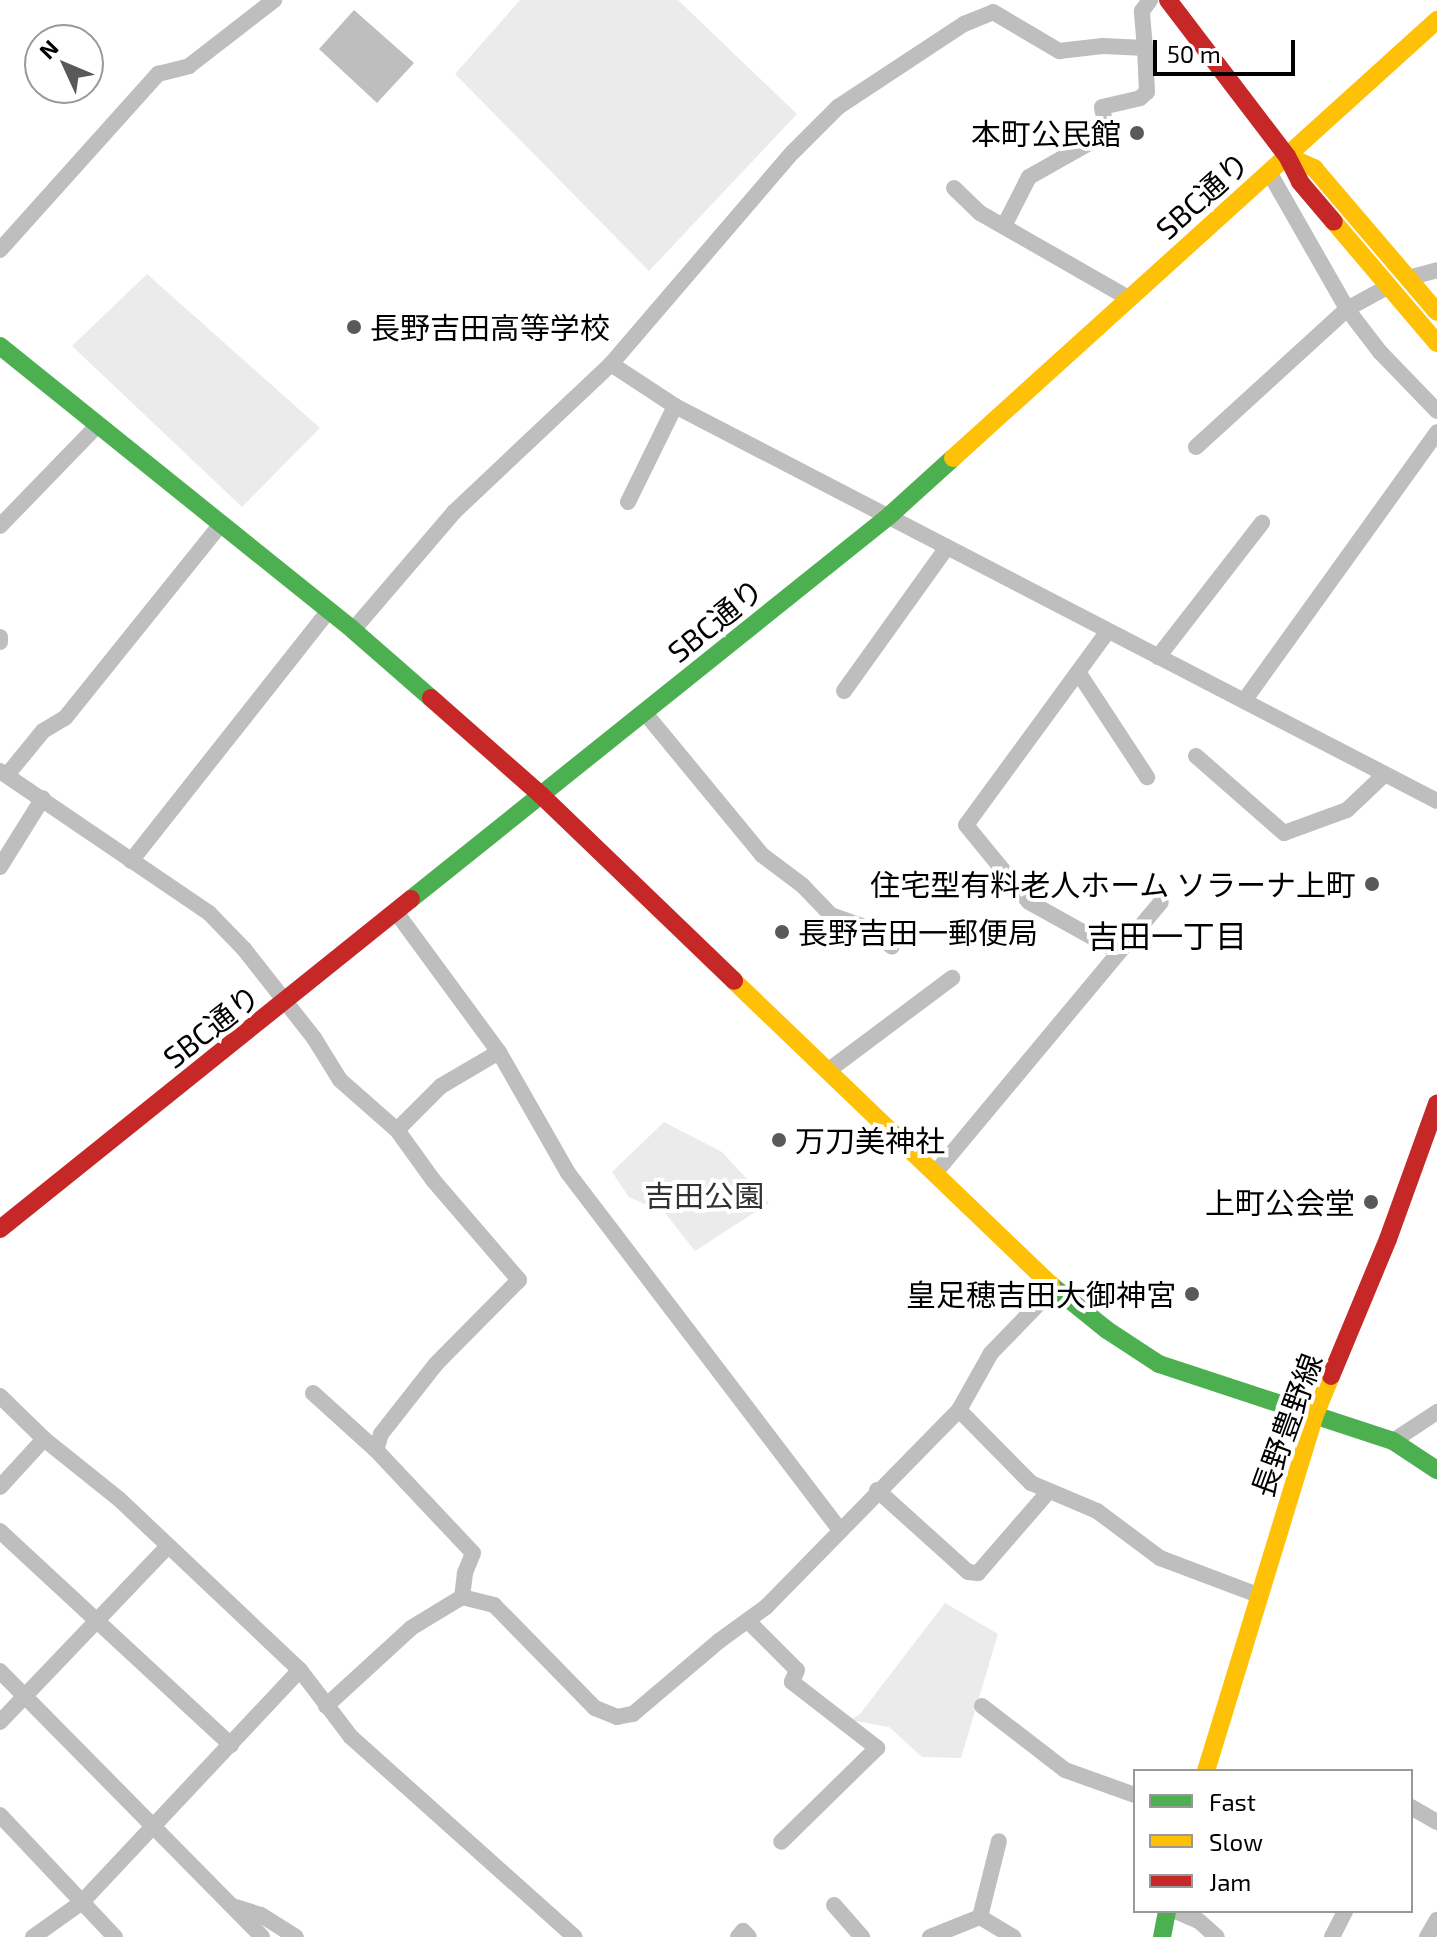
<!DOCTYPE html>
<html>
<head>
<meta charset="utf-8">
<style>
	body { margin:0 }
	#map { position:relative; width:1437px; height:1937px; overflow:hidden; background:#fff; font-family:"Exo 2","Noto Sans JP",sans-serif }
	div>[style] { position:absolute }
	.green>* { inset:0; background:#ebebeb }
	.water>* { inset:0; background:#bebebe }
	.street>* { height:16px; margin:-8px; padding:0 8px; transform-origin:8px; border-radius:8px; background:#bebebe }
	.fast>* { height:18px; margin:-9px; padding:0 9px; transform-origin:9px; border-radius:9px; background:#4caf50 }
	.slow>* { height:18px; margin:-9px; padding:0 9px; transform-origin:9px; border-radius:9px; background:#ffc107 }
	.jam>* { height:18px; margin:-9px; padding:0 9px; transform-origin:9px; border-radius:9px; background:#c62828 }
	.dots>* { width:22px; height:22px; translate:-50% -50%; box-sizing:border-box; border:4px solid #fff; border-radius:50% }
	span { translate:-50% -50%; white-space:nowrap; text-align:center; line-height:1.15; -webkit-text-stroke:8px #fff; paint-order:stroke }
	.poi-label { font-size:30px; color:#000 }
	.right { translate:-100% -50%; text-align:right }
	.left { translate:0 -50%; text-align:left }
	.street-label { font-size:30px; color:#000 }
	.park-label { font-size:30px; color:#323232 }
	.neighbourhood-label { font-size:32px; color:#000 }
	.legend { position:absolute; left:1133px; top:1769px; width:280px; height:144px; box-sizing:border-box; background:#fff; border:2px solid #999; margin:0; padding:10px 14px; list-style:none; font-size:24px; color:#000 }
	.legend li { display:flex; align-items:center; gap:16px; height:40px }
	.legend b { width:40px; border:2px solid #999 }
	.north { position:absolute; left:24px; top:24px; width:80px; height:80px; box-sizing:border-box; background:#fff; border:2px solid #999; border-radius:50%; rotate:314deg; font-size:22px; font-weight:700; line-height:32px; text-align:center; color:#000 }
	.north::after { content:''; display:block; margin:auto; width:28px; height:36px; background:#595959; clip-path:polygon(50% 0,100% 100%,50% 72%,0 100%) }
	.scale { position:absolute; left:1153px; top:40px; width:142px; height:36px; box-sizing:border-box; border:4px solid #000; border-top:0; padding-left:10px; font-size:24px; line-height:28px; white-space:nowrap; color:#000; -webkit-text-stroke:6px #fff; paint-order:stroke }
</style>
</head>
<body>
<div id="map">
	<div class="green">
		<div style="clip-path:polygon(520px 0,678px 0,797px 114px,649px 271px,455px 74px)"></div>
		<div style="clip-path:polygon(147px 274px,320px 428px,242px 507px,72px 346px)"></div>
		<div style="clip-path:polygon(664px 1122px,722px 1152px,769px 1203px,695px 1251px,665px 1213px,629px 1197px,612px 1172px)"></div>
		<div style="clip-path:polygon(945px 1603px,998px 1634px,961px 1758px,922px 1757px,889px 1727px,850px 1720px,860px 1714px)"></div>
	</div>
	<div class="water">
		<div style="clip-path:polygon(354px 10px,414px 63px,377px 103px,319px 49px)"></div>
	</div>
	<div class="street">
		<div style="left:1269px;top:172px;width:158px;rotate:60.3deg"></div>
		<div style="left:1347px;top:309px;width:54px;rotate:52.5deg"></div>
		<div style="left:1380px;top:352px;width:82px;rotate:46deg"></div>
		<div style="left:954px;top:188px;width:36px;rotate:44deg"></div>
		<div style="left:980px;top:213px;width:173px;rotate:29.8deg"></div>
		<div style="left:1004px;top:226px;width:55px;rotate:-63deg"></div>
		<div style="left:1029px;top:177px;width:90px;rotate:-29.4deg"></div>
		<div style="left:1107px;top:133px;width:26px;rotate:-101deg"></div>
		<div style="left:1102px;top:107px;width:39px;rotate:-13deg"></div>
		<div style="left:1140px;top:98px;width:9px;rotate:-41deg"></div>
		<div style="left:1147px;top:92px;width:44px;rotate:-92.6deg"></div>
		<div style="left:0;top:250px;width:237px;rotate:-48.1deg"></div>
		<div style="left:158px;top:74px;width:32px;rotate:-14deg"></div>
		<div style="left:189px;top:66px;width:108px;rotate:-37.8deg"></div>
		<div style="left:1408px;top:278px;width:30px;rotate:-15deg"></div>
		<div style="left:611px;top:364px;width:77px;rotate:33.3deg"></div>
		<div style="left:675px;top:406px;width:858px;rotate:27.4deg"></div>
		<div style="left:1196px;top:447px;width:205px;rotate:-42.4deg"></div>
		<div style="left:1347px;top:309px;width:48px;rotate:-28.7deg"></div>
		<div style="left:628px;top:502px;width:107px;rotate:-63.9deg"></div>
		<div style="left:0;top:526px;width:141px;rotate:-45.9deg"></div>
		<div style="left:353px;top:630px;width:155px;rotate:-49.4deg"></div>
		<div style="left:454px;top:512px;width:216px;rotate:-43.3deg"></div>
		<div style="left:611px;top:364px;width:279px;rotate:-49.4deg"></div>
		<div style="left:793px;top:152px;width:64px;rotate:-45deg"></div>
		<div style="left:838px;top:107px;width:151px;rotate:-33.4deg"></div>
		<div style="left:964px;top:24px;width:31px;rotate:-22deg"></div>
		<div style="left:993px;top:12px;width:77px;rotate:30.6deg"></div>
		<div style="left:1059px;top:51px;width:44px;rotate:-6.5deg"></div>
		<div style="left:1103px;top:46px;width:42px;rotate:2.7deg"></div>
		<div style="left:1145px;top:48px;width:37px;rotate:-95deg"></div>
		<div style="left:1142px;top:11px;width:14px;rotate:-54deg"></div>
		<div style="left:1108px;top:631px;width:240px;rotate:126.2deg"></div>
		<div style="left:966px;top:825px;width:99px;rotate:50.7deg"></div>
		<div style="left:1029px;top:902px;width:101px;rotate:29.1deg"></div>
		<div style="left:0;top:637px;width:5px;rotate:90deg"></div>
		<div style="left:1158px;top:657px;width:170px;rotate:-52.2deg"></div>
		<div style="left:1078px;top:672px;width:126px;rotate:56.7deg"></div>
		<div style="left:844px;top:691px;width:177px;rotate:-54.4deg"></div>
		<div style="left:1244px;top:701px;width:331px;rotate:-54.3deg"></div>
		<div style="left:645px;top:713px;width:184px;rotate:50.5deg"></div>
		<div style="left:762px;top:855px;width:50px;rotate:36.9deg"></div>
		<div style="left:802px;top:885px;width:42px;rotate:46deg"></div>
		<div style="left:831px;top:915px;width:41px;rotate:19.7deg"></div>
		<div style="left:870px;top:929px;width:28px;rotate:39deg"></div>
		<div style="left:1196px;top:756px;width:117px;rotate:41.2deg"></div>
		<div style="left:1284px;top:833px;width:67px;rotate:-20.1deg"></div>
		<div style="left:1347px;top:810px;width:52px;rotate:-43.5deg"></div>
		<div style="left:0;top:771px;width:253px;rotate:34.2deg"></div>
		<div style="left:209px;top:913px;width:50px;rotate:45.8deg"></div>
		<div style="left:244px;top:949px;width:113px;rotate:51.8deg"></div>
		<div style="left:314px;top:1038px;width:49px;rotate:58.2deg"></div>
		<div style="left:340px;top:1080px;width:76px;rotate:41.3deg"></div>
		<div style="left:397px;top:1130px;width:62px;rotate:54.2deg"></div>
		<div style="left:433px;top:1180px;width:132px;rotate:49.3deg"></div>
		<div style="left:519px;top:1280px;width:118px;rotate:134.7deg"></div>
		<div style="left:436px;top:1364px;width:89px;rotate:128.2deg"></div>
		<div style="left:381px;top:1434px;width:17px;rotate:107deg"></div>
		<div style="left:376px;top:1450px;width:85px;rotate:-137.9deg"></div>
		<div style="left:7px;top:775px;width:57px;rotate:-50.7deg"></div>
		<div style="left:43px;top:731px;width:26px;rotate:-31deg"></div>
		<div style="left:65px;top:718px;width:249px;rotate:-51.2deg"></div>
		<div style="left:131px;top:861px;width:320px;rotate:-51.7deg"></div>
		<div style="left:0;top:867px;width:81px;rotate:-58.1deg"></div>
		<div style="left:396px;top:912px;width:174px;rotate:53.7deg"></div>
		<div style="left:499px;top:1052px;width:139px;rotate:60.3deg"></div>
		<div style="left:568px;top:1173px;width:449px;rotate:52.7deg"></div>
		<div style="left:829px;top:1070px;width:154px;rotate:-36.8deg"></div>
		<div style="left:397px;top:1130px;width:62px;rotate:-45deg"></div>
		<div style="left:441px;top:1086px;width:67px;rotate:-30.4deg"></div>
		<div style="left:936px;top:1172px;width:351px;rotate:-50.2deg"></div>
		<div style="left:0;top:1396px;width:62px;rotate:44.3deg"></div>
		<div style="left:44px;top:1439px;width:96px;rotate:38.7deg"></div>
		<div style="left:119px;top:1499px;width:249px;rotate:43.4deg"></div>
		<div style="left:300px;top:1670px;width:84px;rotate:52.7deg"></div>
		<div style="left:351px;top:1737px;width:300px;rotate:41.8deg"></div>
		<div style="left:959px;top:1410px;width:103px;rotate:45.4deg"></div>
		<div style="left:1031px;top:1483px;width:72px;rotate:23deg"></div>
		<div style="left:1097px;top:1511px;width:79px;rotate:36.7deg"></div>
		<div style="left:1160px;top:1558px;width:105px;rotate:20.7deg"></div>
		<div style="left:1393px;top:1441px;width:53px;rotate:-33.4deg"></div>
		<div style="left:376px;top:1450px;width:141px;rotate:46.7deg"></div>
		<div style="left:473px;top:1553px;width:22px;rotate:112deg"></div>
		<div style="left:465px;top:1573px;width:24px;rotate:97deg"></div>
		<div style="left:0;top:1487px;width:65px;rotate:-47.5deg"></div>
		<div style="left:877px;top:1490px;width:122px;rotate:42deg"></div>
		<div style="left:968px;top:1572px;width:10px;rotate:6deg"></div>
		<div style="left:978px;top:1573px;width:108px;rotate:-49.1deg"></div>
		<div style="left:0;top:1531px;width:315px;rotate:42.8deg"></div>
		<div style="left:748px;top:1621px;width:69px;rotate:45deg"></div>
		<div style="left:797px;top:1670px;width:13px;rotate:113deg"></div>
		<div style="left:792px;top:1682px;width:108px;rotate:37.8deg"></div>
		<div style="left:877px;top:1748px;width:134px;rotate:135.6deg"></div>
		<div style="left:0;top:1671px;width:373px;rotate:45.4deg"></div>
		<div style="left:326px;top:1706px;width:115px;rotate:-42.5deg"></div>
		<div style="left:411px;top:1628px;width:60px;rotate:-31.3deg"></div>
		<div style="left:462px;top:1597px;width:33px;rotate:14deg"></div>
		<div style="left:494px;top:1605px;width:144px;rotate:45.6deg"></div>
		<div style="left:595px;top:1708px;width:24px;rotate:22deg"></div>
		<div style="left:617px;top:1717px;width:16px;rotate:-11deg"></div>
		<div style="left:633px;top:1714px;width:113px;rotate:-40.3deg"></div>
		<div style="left:719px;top:1641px;width:58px;rotate:-35.9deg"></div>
		<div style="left:766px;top:1607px;width:276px;rotate:-45.6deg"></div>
		<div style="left:959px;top:1410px;width:65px;rotate:-60.7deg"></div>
		<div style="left:991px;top:1353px;width:91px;rotate:-45.9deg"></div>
		<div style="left:982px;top:1706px;width:105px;rotate:37.6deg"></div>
		<div style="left:1065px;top:1770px;width:74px;rotate:19.7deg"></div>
		<div style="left:0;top:1722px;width:243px;rotate:-46.3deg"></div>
		<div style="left:1411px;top:1807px;width:30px;rotate:30deg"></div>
		<div style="left:0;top:1815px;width:168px;rotate:46.7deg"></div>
		<div style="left:834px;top:1905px;width:43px;rotate:48.8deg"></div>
		<div style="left:236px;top:1907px;width:26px;rotate:18deg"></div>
		<div style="left:261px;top:1915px;width:41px;rotate:32.2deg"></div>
		<div style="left:1175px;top:1911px;width:26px;rotate:23deg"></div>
		<div style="left:1199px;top:1921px;width:24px;rotate:42deg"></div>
		<div style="left:980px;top:1917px;width:39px;rotate:31deg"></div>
		<div style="left:33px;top:1937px;width:60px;rotate:-35.5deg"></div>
		<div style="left:82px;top:1902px;width:318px;rotate:-46.8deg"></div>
		<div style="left:738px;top:1937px;width:8px;rotate:-50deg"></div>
		<div style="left:743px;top:1931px;width:8px;rotate:45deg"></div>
		<div style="left:930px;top:1937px;width:54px;rotate:-21.8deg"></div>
		<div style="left:980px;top:1917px;width:78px;rotate:-76deg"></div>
		<div style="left:1332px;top:1937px;width:29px;rotate:-63deg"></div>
		<div style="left:1427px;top:1937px;width:20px;rotate:-60deg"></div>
	</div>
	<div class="fast">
		<div style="left:0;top:346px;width:453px;rotate:38.8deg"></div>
		<div style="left:353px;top:630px;width:103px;rotate:41.1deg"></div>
		<div style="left:411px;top:899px;width:613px;rotate:-38.7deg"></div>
		<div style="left:889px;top:516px;width:86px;rotate:-42.2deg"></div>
		<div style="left:1051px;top:1285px;width:72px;rotate:38.8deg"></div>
		<div style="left:1107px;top:1330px;width:62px;rotate:33.2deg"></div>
		<div style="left:1159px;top:1364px;width:246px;rotate:18.2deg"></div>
		<div style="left:1393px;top:1441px;width:53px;rotate:33.4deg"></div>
		<div style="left:1162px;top:1937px;width:26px;rotate:-79deg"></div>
	</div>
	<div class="slow">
		<div style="left:1287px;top:156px;width:30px;rotate:24deg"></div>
		<div style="left:1314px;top:168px;width:189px;rotate:49.5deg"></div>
		<div style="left:1334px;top:222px;width:159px;rotate:49.6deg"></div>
		<div style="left:953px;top:458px;width:653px;rotate:-42.14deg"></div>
		<div style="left:734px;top:981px;width:439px;rotate:43.8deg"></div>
		<div style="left:1206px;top:1771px;width:370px;rotate:-73deg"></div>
		<div style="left:1314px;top:1417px;width:44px;rotate:-67.5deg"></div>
	</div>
	<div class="jam">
		<div style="left:1168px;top:0;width:196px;rotate:52.7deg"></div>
		<div style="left:1287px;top:156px;width:29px;rotate:63deg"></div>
		<div style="left:1300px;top:182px;width:52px;rotate:49.6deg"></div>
		<div style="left:431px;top:698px;width:147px;rotate:41.4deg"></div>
		<div style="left:541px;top:795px;width:268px;rotate:43.9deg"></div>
		<div style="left:0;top:1229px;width:527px;rotate:-38.76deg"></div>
		<div style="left:1331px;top:1376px;width:148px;rotate:-67.4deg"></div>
		<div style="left:1388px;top:1239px;width:144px;rotate:-70.1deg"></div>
	</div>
	<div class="dots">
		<div style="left:1137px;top:133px;background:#595959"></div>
		<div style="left:354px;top:327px;background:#595959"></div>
		<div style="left:1372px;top:884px;background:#595959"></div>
		<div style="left:782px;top:932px;background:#595959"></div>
		<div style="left:779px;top:1140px;background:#595959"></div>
		<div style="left:1371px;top:1202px;background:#595959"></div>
		<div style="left:1192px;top:1294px;background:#595959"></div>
	</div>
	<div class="poi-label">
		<span class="right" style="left:1121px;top:133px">本町公民館</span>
		<span class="left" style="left:370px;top:327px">長野吉田高等学校</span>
		<span class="right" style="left:1356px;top:884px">住宅型有料老人ホーム ソラーナ上町</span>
		<span class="left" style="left:798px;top:932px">長野吉田一郵便局</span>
		<span class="left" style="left:795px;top:1140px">万刀美神社</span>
		<span class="right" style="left:1355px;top:1202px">上町公会堂</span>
		<span class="right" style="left:1176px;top:1294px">皇足穂吉田大御神宮</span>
	</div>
	<div class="street-label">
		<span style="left:1202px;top:195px;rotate:-42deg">SBC通り</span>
		<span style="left:715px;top:620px;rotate:-39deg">SBC通り</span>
		<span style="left:211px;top:1026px;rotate:-38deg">SBC通り</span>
		<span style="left:1286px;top:1425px;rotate:-70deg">長野豊野線</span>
	</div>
	<div class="park-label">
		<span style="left:704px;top:1195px">吉田公園</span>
	</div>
	<div class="neighbourhood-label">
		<span style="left:1167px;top:935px">吉田一丁目</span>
	</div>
	<ul class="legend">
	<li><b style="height:10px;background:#4caf50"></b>Fast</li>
	<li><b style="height:10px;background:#ffc107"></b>Slow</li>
	<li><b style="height:10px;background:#c62828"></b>Jam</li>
	</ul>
	<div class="north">N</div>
	<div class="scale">50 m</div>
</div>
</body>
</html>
